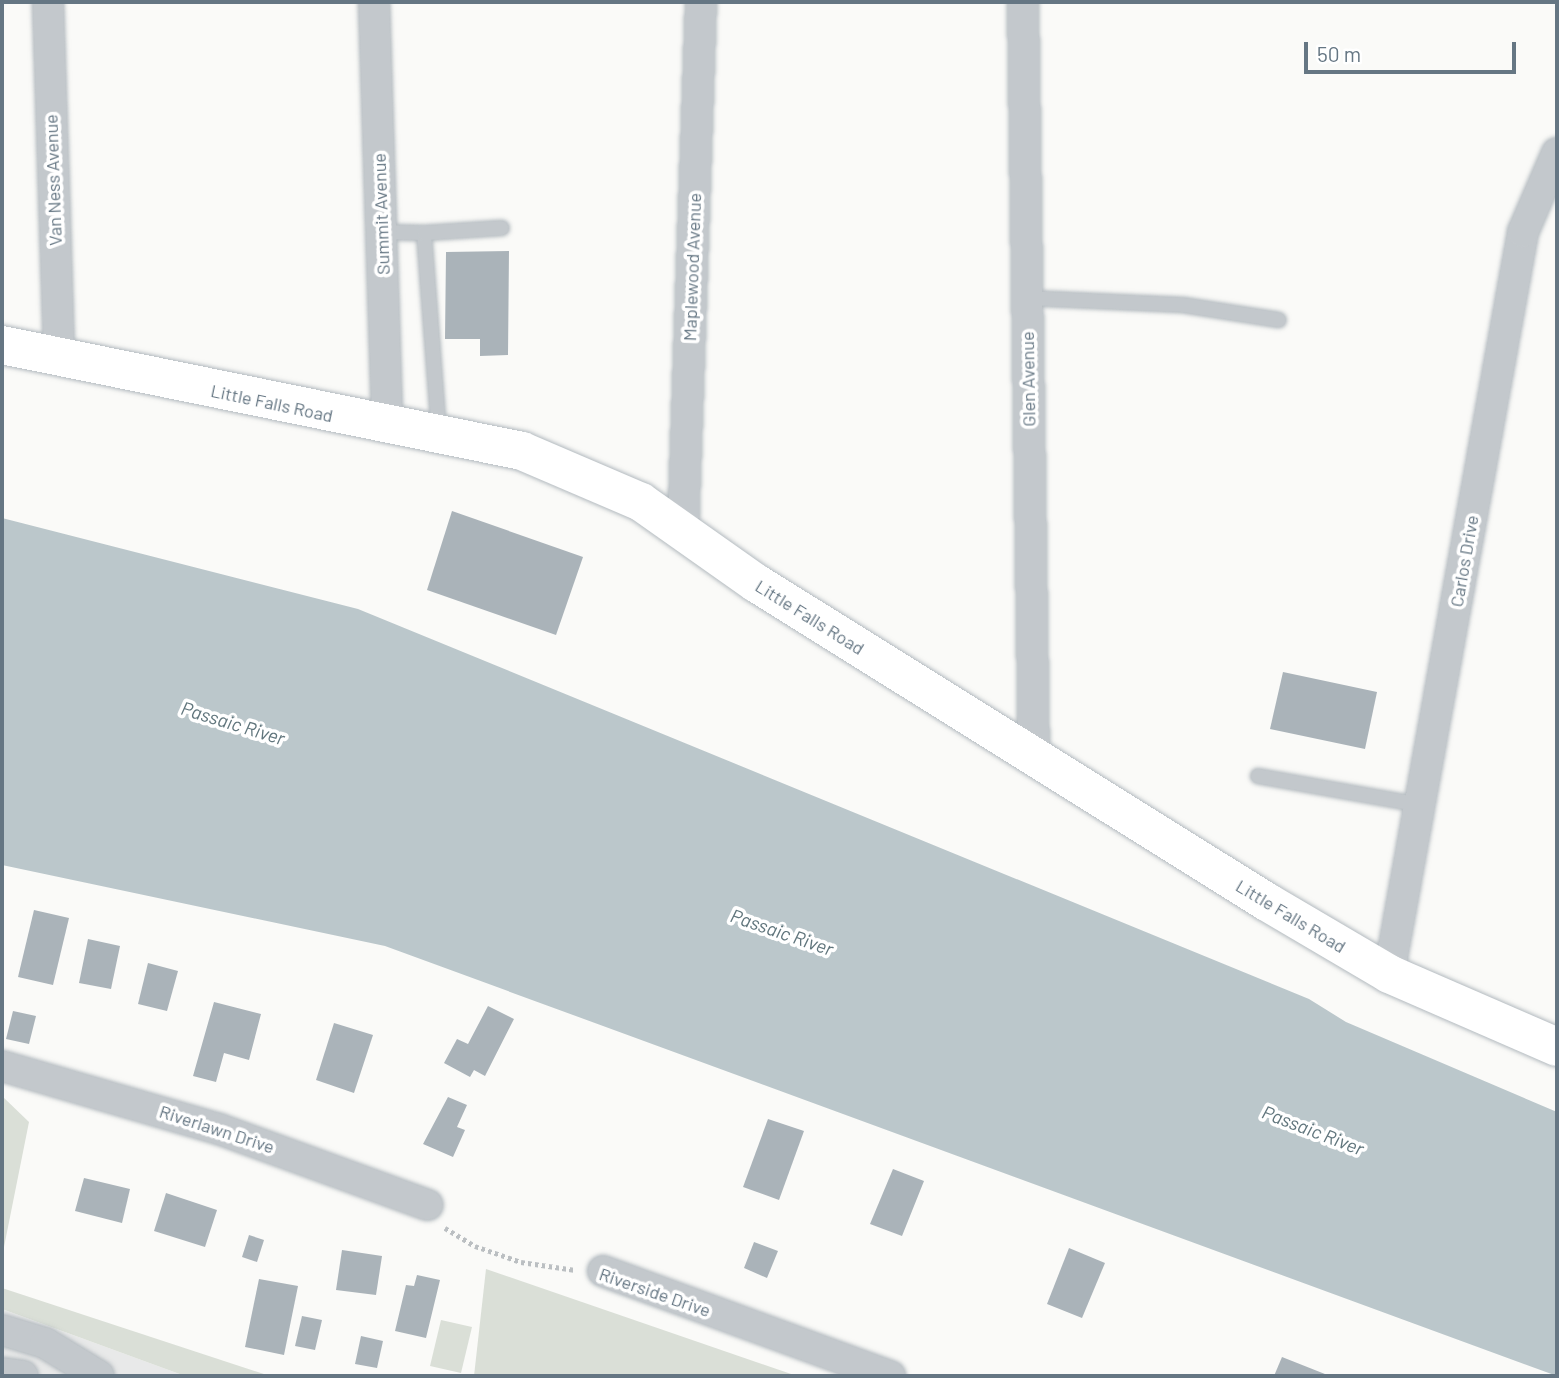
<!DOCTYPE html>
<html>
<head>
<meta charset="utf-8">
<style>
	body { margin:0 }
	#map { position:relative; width:1559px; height:1378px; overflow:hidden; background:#fafaf8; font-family:Barlow,sans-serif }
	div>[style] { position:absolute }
	.built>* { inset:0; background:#e8e9e9 }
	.green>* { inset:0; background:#dadfd7 }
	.water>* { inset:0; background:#bbc7cb }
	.building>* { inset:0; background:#aab3b9 }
	.path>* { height:4.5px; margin-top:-2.25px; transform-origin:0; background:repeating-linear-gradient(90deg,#bbbfc2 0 3.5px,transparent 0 7px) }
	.roads { filter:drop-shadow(0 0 2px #b3babf) drop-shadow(0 0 2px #b3babf) }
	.lane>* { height:14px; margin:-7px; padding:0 7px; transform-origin:7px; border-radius:7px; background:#c3c8cc }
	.street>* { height:30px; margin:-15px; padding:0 15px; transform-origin:15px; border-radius:15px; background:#c3c8cc }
	.secondary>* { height:38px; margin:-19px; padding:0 19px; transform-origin:19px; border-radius:19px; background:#fff }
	span { translate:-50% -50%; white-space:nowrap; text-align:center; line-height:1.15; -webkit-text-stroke:7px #fff; paint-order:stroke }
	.street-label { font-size:18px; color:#657683 }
	.water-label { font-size:19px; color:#60757c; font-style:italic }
	.frame { position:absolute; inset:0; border:4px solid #657683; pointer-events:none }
	.scale { position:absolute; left:1304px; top:42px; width:212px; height:32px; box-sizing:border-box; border:4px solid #657683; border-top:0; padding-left:9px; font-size:21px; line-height:24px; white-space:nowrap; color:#657683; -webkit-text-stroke:5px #fff; paint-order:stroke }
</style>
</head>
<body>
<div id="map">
	<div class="built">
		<div style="clip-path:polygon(2px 1309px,185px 1376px,2px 1376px)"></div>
	</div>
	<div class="green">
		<div style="clip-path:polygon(2px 1096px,29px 1122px,2px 1257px)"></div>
		<div style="clip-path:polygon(486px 1269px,797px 1376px,474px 1376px)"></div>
		<div style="clip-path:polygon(2px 1288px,270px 1376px,185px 1376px,2px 1309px)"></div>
		<div style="clip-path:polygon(441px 1320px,472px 1327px,461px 1373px,430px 1366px)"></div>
	</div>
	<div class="water">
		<div style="clip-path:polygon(2px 518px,358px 609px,1309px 999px,1346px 1022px,1557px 1112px,1557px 1376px,385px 946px,2px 865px)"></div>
	</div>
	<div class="building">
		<div style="clip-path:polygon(509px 251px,508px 355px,480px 356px,480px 339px,445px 339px,446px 252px)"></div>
		<div style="clip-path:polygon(452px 511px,583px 557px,556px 635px,427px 590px)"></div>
		<div style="clip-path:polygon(1283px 672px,1377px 692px,1365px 749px,1270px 729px)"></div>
		<div style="clip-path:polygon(34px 910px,69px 918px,53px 985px,18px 977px)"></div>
		<div style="clip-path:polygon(88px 939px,120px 946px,111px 989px,79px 983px)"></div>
		<div style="clip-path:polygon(148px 963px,178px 971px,167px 1011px,138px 1004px)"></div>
		<div style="clip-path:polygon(214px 1002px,261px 1014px,249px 1060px,224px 1053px,216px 1082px,193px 1076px)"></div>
		<div style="clip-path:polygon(488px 1006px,514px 1019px,485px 1076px,474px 1070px,470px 1077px,444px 1063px,457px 1039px,468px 1044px)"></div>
		<div style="clip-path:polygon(13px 1011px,36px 1016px,29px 1044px,6px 1039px)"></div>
		<div style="clip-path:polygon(334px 1023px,373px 1035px,354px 1093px,316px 1080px)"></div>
		<div style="clip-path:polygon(448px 1097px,467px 1105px,457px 1127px,465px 1130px,453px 1157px,423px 1144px)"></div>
		<div style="clip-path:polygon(768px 1119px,804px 1131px,779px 1200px,743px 1187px)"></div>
		<div style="clip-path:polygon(893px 1169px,924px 1181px,902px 1236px,870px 1224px)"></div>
		<div style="clip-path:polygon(84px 1178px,130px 1189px,122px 1223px,75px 1211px)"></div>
		<div style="clip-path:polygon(166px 1193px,217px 1210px,205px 1247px,154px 1231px)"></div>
		<div style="clip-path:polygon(249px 1235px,264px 1240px,257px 1262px,242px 1257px)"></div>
		<div style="clip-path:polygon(754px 1242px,778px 1251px,767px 1278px,744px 1268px)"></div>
		<div style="clip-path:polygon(1069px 1248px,1105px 1263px,1082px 1318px,1047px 1304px)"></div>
		<div style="clip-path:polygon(342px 1250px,382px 1256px,376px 1295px,336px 1290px)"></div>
		<div style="clip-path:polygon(417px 1275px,440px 1280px,426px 1338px,395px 1331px,406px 1285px,414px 1286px)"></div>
		<div style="clip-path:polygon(259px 1279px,298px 1286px,284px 1355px,245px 1347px)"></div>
		<div style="clip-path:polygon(302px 1316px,322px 1320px,315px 1350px,295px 1346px)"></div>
		<div style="clip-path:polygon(361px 1336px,383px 1341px,377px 1368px,355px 1364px)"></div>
		<div style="clip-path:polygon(1282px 1357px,1330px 1376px,1274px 1376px)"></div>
	</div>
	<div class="path">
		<div style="left:445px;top:1228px;width:35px;rotate:31deg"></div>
		<div style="left:475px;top:1246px;width:49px;rotate:19.2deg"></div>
		<div style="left:521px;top:1262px;width:55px;rotate:8.4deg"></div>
	</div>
	<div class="roads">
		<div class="lane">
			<div style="left:381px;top:232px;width:43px;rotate:1.3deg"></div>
			<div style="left:424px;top:233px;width:199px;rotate:85.7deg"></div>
			<div style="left:424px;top:233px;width:78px;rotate:-3.7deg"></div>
			<div style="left:1027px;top:298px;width:156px;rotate:2.6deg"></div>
			<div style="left:1183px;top:305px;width:97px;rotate:8.9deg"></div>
			<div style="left:1258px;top:776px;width:165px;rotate:10.1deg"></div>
		</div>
		<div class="street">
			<div style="left:48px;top:2px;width:357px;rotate:88.2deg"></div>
			<div style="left:374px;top:2px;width:424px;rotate:88.2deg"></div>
			<div style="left:1023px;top:2px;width:755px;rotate:89.17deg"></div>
			<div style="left:683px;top:533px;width:531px;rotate:-88.06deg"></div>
			<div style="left:1389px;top:974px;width:754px;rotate:-79.76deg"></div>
			<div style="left:1523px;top:232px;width:86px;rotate:-66.7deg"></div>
			<div style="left:2px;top:1066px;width:226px;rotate:16.2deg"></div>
			<div style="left:219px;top:1129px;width:222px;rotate:20deg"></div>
			<div style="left:603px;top:1271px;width:306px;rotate:20.1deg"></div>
			<div style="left:2px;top:1330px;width:45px;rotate:16.8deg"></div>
			<div style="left:45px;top:1343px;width:63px;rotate:31.4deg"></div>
			<div style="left:2px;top:1373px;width:21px;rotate:8deg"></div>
		</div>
		<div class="secondary">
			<div style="left:2px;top:345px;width:531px;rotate:11.52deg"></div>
			<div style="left:522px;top:451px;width:129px;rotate:23.2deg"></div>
			<div style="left:641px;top:502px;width:141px;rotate:35.2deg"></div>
			<div style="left:756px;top:583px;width:602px;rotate:31.98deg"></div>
			<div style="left:1267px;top:902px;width:142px;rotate:30.5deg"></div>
			<div style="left:1389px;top:974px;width:183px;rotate:23.5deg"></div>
		</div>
	</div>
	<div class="street-label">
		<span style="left:53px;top:180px;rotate:-92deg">Van Ness Avenue</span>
		<span style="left:381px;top:214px;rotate:-92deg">Summit Avenue</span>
		<span style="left:692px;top:267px;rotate:-88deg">Maplewood Avenue</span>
		<span style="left:1028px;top:379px;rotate:-91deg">Glen Avenue</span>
		<span style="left:272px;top:403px;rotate:12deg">Little Falls Road</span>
		<span style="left:1464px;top:561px;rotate:-80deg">Carlos Drive</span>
		<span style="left:810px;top:617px;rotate:32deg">Little Falls Road</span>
		<span style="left:1291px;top:916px;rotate:31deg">Little Falls Road</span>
		<span style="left:217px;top:1129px;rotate:18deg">Riverlawn Drive</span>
		<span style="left:655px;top:1292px;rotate:19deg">Riverside Drive</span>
	</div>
	<div class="water-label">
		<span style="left:233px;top:723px;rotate:17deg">Passaic River</span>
		<span style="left:782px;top:932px;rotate:19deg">Passaic River</span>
		<span style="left:1313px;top:1130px;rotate:21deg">Passaic River</span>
	</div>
	<div class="frame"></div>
	<div class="scale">50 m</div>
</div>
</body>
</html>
